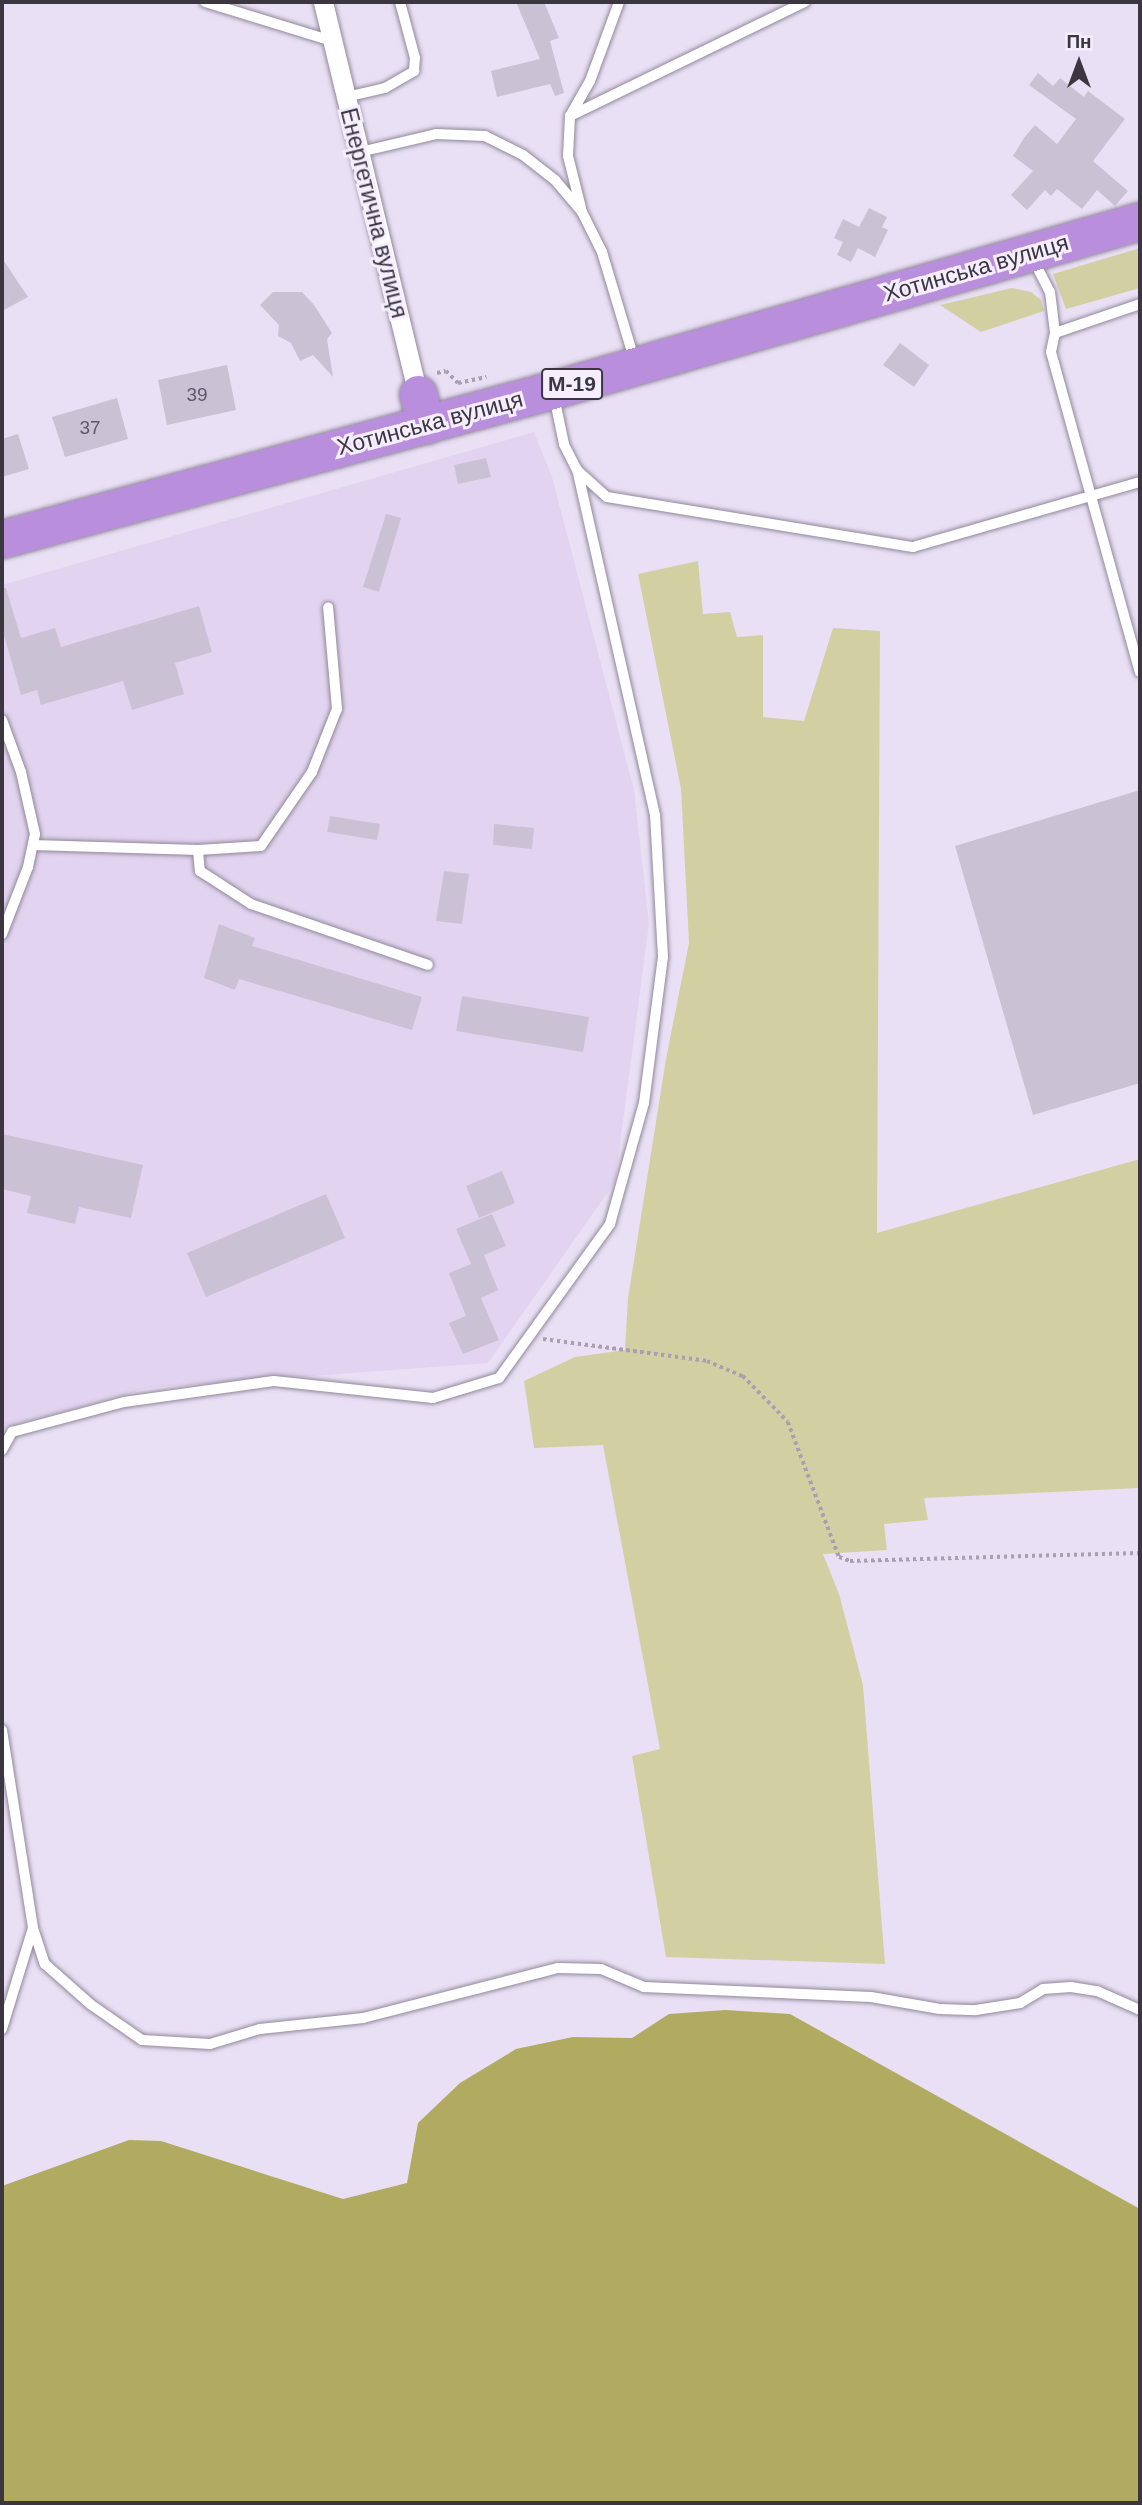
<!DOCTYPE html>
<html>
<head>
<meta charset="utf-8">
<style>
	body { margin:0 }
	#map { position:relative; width:1142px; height:2505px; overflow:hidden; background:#eae0f5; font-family:Arial,sans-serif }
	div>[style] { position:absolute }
	.built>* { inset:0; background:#e2d4f0 }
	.green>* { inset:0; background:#d2d0a3 }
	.forest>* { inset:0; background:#b1ab61 }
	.building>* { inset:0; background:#cbc1d5 }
	.path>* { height:3.5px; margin-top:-1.75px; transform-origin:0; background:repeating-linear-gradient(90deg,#a8a0b0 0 3.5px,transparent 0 7px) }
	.roads { filter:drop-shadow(0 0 2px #91889b) drop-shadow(0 0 2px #91889b) }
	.lane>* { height:10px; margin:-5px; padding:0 5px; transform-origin:5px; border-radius:5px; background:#fff }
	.street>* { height:19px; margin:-9.5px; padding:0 9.5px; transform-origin:9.5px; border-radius:9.5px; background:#fff }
	.highway>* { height:37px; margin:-18.5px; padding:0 18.5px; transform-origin:18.5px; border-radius:18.5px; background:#b98fdd }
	span { translate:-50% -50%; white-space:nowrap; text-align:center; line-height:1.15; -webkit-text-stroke:6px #f6eeff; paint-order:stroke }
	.number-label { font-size:19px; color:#5f5964 }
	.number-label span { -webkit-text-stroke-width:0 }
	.shield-label span { padding:2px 5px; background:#f6eeff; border:2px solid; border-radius:5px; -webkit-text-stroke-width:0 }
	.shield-label { font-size:21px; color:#3b363f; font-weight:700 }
	.street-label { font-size:23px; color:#3b363f }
	.frame { position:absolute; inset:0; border:4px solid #3b363f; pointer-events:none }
	.north { position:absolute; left:1044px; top:28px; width:70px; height:70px; -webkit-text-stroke:5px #f6eeff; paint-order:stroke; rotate:0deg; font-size:19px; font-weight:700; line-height:28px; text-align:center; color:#3b363f }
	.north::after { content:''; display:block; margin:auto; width:24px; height:32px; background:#3b363f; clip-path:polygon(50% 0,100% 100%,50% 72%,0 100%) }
</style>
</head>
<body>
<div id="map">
	<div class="built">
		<div style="clip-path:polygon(534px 432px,552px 477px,634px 790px,649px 924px,615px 1182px,488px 1363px,149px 1388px,2px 1428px,2px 585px)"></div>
	</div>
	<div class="green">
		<div style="clip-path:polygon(1140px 248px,1140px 288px,1066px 309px,1053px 274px)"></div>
		<div style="clip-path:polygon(1012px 288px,1031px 292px,1041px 300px,1044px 311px,981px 332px,940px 305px)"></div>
		<div style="clip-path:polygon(698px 561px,703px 614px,730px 612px,737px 637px,763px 635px,763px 717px,804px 721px,833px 628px,880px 631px,877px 1233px,1140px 1159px,1140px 1488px,924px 1498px,928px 1520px,884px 1524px,887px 1550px,823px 1554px,839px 1594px,863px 1685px,885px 1964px,666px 1957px,632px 1756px,660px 1749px,603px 1445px,534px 1448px,524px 1381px,575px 1357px,625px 1350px,628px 1298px,666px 1059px,689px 943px,681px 789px,638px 574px)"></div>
	</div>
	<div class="forest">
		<div style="clip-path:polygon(725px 2010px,790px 2014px,1140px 2209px,1140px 2503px,2px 2503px,2px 2186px,129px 2140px,161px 2141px,343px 2199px,407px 2183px,418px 2123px,460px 2083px,516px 2049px,573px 2037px,632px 2038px,669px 2014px)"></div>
	</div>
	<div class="building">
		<div style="clip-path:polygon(516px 2px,544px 2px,559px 38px,550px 41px,564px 93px,555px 96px,550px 84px,497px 97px,491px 71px,540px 59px)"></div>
		<div style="clip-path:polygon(1038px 73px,1053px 86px,1060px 78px,1084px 97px,1088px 91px,1125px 119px,1093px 161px,1128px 191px,1115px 206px,1097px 190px,1082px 209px,1057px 189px,1051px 196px,1045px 190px,1027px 210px,1011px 195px,1033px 171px,1013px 156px,1024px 138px,1035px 125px,1057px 144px,1076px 119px,1029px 85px)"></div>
		<div style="clip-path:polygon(869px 208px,887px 217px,882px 227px,888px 230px,875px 257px,858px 248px,851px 262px,837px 255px,843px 242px,834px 238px,843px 219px,859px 227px)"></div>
		<div style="clip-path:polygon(2px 258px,28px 297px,2px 311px)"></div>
		<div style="clip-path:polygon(273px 292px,302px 292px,314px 305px,332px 333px,327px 339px,333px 377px,313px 355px,300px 361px,291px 343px,278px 336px,279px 325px,260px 305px)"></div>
		<div style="clip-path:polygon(900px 343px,929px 365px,914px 387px,883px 365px)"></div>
		<div style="clip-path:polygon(227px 365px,236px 410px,167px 425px,158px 380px)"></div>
		<div style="clip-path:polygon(117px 398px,128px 439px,65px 457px,52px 417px)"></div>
		<div style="clip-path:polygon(18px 434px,29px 469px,2px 477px,2px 439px)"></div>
		<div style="clip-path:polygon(486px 458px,491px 477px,458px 484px,454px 465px)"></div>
		<div style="clip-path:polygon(386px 514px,401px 518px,379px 592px,363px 587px)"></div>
		<div style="clip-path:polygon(2px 588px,6px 588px,21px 638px,55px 628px,61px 647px,199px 606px,212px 652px,175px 663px,184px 694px,132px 710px,123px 681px,41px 705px,37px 690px,21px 695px,2px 628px)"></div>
		<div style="clip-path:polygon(1140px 790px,1140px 1083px,1033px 1115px,955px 846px)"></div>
		<div style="clip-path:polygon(330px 816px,380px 824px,377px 840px,327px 832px)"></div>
		<div style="clip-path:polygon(494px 824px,534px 828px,532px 849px,493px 845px)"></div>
		<div style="clip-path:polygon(444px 871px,469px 874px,462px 924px,436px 921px)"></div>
		<div style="clip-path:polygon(219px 924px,255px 938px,252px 946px,422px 997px,412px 1030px,239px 979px,235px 990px,204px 978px)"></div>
		<div style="clip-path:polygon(462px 996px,589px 1017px,583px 1052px,456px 1031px)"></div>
		<div style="clip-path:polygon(2px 1134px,143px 1165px,131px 1218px,79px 1207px,75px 1224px,27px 1213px,31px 1196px,2px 1189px)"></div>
		<div style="clip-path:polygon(502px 1171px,515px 1203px,479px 1218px,466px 1186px)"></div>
		<div style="clip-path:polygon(326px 1194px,345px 1238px,206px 1297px,187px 1253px)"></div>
		<div style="clip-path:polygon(492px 1214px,506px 1246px,484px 1255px,498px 1290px,481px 1298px,499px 1340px,463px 1354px,449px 1323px,466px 1316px,449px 1273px,471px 1264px,456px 1229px)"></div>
	</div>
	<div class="path">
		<div style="left:437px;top:373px;width:9px;rotate:-13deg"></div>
		<div style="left:446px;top:371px;width:17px;rotate:45deg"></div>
		<div style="left:458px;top:383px;width:29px;rotate:-12deg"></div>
		<div style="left:543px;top:1339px;width:165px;rotate:7.6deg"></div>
		<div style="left:707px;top:1361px;width:39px;rotate:23deg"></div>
		<div style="left:743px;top:1376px;width:64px;rotate:45.6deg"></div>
		<div style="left:788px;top:1422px;width:144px;rotate:69.3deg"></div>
		<div style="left:839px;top:1557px;width:12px;rotate:20deg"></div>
		<div style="left:850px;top:1561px;width:290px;rotate:-1.6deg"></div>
	</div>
	<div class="roads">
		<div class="lane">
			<div style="left:205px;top:2px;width:133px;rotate:17.1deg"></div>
			<div style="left:346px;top:97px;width:40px;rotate:-13deg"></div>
			<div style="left:385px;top:88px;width:34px;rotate:-30deg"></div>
			<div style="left:414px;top:71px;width:13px;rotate:-86deg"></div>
			<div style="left:415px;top:58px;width:58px;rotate:-105deg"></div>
			<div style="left:570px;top:116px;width:261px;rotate:-25.9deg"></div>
			<div style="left:360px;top:152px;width:78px;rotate:-13.3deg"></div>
			<div style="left:436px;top:134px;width:49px;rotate:2.3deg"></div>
			<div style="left:485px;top:136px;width:42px;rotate:26.6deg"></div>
			<div style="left:523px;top:155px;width:41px;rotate:38deg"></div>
			<div style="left:555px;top:180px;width:42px;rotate:49.8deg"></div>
			<div style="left:582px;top:212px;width:45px;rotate:63.4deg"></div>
			<div style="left:602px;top:252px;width:112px;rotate:73.3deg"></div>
			<div style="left:581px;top:208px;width:54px;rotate:-104deg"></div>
			<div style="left:568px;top:156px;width:40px;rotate:-87.1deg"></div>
			<div style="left:570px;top:116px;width:40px;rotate:-60.3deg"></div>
			<div style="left:590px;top:81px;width:84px;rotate:-69.8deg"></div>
			<div style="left:1033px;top:259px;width:37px;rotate:63deg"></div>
			<div style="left:1050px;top:292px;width:41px;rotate:83deg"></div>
			<div style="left:1055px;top:333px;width:19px;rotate:102deg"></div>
			<div style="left:1051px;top:352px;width:332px;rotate:74.5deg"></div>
			<div style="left:1055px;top:333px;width:90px;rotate:-18.8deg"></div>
			<div style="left:578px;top:471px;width:39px;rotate:42deg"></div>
			<div style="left:607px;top:497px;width:310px;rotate:9.3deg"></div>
			<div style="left:913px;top:547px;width:236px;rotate:-16deg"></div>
			<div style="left:2px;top:720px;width:55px;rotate:69.9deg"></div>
			<div style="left:21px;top:772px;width:64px;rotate:77.3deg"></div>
			<div style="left:35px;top:834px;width:34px;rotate:102deg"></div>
			<div style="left:28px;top:867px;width:72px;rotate:111.2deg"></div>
			<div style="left:33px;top:845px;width:165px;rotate:1.7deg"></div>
			<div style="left:198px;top:850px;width:21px;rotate:85deg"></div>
			<div style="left:200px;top:871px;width:61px;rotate:32.9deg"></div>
			<div style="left:251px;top:904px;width:187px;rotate:19deg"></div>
			<div style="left:198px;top:850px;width:63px;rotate:-3.6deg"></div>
			<div style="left:261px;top:846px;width:90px;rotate:-55.4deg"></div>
			<div style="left:312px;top:772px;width:68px;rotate:-68.4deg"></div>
			<div style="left:337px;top:709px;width:102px;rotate:-95deg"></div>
			<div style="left:2px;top:1450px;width:21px;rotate:-61deg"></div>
			<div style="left:12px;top:1432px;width:116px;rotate:-15deg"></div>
			<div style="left:124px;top:1402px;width:151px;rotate:-8deg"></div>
			<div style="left:274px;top:1381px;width:160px;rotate:6.1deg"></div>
			<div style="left:433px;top:1398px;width:69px;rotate:-16.9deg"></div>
			<div style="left:499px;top:1378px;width:190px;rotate:-54.2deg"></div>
			<div style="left:610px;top:1224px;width:126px;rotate:-74.3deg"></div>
			<div style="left:644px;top:1103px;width:147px;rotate:-82.6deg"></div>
			<div style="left:663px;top:957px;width:142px;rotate:-93.2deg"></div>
			<div style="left:655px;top:815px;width:354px;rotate:-102.7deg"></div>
			<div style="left:577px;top:470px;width:29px;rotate:-117deg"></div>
			<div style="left:564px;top:444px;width:49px;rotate:-101.8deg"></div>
			<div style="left:2px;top:1730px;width:200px;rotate:81.1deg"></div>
			<div style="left:33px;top:1928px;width:106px;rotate:107.1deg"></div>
			<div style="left:33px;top:1928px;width:38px;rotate:72deg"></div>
			<div style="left:45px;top:1964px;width:60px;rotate:41.6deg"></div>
			<div style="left:90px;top:2004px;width:63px;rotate:34.7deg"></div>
			<div style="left:142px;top:2040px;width:68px;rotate:3.4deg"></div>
			<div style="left:210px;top:2044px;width:52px;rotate:-16.7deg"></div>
			<div style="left:260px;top:2029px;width:104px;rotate:-6.1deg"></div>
			<div style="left:363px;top:2018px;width:201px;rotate:-14.4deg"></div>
			<div style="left:558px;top:1968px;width:43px;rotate:1.3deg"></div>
			<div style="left:601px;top:1969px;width:47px;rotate:22.7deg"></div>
			<div style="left:644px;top:1987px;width:227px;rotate:2.5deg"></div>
			<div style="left:871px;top:1997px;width:70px;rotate:9.9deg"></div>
			<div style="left:940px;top:2009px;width:36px;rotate:2deg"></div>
			<div style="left:976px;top:2010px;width:45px;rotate:-9deg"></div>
			<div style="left:1020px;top:2003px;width:27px;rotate:-31deg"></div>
			<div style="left:1043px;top:1989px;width:28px;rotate:-4deg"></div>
			<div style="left:1071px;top:1987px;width:26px;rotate:9deg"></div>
			<div style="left:1097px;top:1991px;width:47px;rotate:23.8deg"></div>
		</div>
		<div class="street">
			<div style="left:323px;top:2px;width:403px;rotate:76.4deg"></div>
		</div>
		<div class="highway">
			<div style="left:418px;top:394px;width:32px;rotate:76deg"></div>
			<div style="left:2px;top:539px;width:570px;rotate:-15.16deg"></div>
			<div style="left:552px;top:390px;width:612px;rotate:-16.04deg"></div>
		</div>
	</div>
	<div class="number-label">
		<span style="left:197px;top:395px">39</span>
		<span style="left:90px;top:428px">37</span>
	</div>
	<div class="shield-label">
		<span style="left:572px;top:384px">М-19</span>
	</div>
	<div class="street-label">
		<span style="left:374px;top:213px;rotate:76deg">Енергетична вулиця</span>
		<span style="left:976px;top:268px;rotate:-16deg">Хотинська вулиця</span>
		<span style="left:430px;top:423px;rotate:-15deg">Хотинська вулиця</span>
	</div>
	<div class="frame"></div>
	<div class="north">Пн</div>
</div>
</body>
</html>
